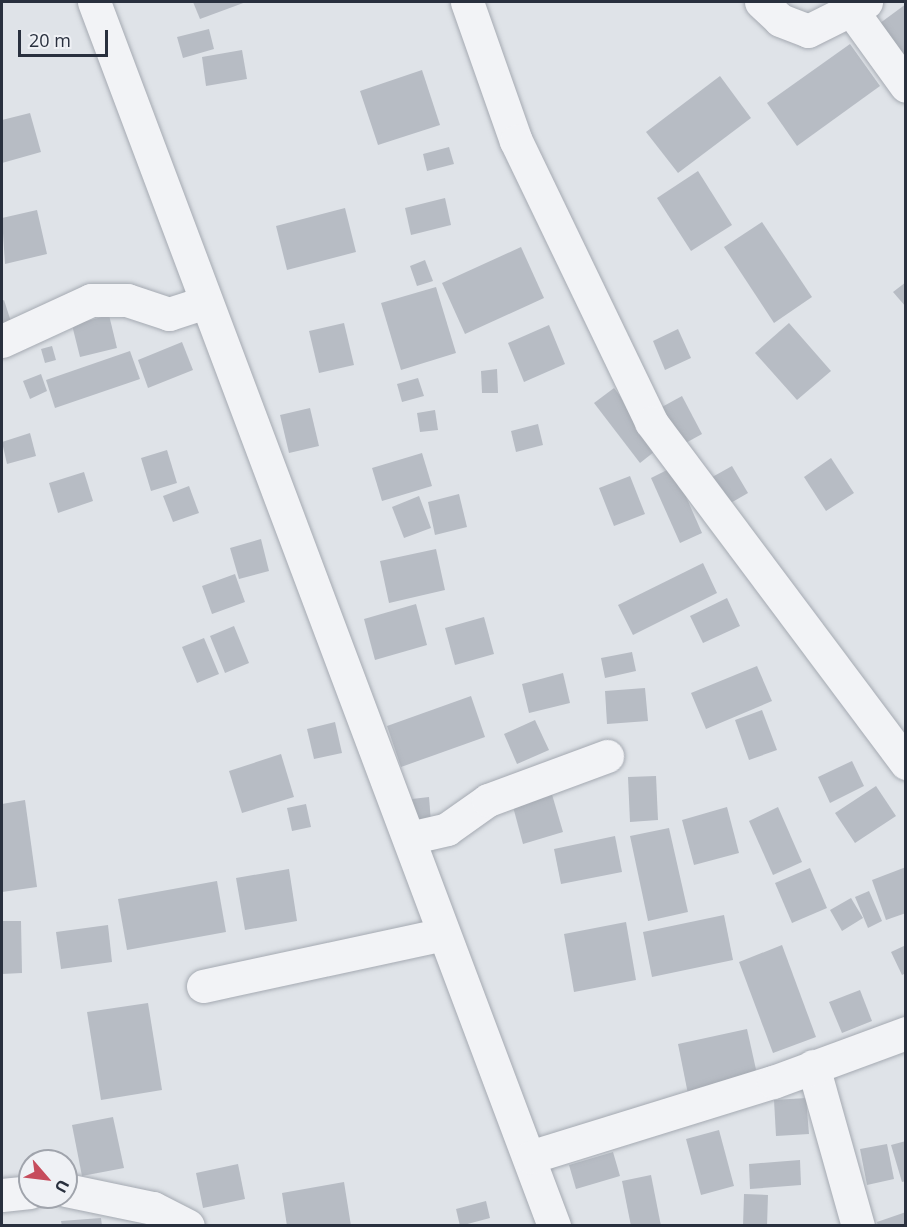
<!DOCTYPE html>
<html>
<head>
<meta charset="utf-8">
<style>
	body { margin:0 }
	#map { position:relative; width:907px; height:1227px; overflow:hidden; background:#dfe3e8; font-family:"Open Sans",sans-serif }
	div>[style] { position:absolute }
	.building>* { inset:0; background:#b7bcc4 }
	.roads { filter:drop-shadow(0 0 2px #a5aab2) drop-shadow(0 0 2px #a5aab2) }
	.minor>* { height:33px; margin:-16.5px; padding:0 16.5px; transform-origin:16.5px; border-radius:16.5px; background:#f2f3f6 }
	span { translate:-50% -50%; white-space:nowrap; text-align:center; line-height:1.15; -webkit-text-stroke:5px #eff1f5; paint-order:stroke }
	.frame { position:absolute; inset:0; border:3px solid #29303e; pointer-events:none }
	.north { position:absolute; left:18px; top:1149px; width:60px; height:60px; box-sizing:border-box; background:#eff1f5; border:2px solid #a0a4ac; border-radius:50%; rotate:118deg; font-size:16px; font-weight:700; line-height:24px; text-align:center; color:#29303e }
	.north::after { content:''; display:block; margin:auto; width:21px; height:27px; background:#c64c5c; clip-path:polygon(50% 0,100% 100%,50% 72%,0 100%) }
	.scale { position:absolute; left:18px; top:30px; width:90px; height:27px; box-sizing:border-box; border:3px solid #29303e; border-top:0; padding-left:8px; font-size:18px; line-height:21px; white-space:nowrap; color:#29303e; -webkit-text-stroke:4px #eff1f5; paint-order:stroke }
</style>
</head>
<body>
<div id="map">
	<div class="building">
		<div style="clip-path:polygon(193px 2px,246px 2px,200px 19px)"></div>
		<div style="clip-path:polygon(906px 4px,906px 70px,872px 29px)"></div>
		<div style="clip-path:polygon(209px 29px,214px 49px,183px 58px,177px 37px)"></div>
		<div style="clip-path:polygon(850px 44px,880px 86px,797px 146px,767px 103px)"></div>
		<div style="clip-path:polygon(242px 50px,247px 79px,206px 86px,202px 57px)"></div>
		<div style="clip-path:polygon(422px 70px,440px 125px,378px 145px,360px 91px)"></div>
		<div style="clip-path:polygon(720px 76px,751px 118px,678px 173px,646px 132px)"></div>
		<div style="clip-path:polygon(30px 113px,41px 152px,2px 163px,2px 120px)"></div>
		<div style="clip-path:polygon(449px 147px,454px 164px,427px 171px,423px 154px)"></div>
		<div style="clip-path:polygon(698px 171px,732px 225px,691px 251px,657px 198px)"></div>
		<div style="clip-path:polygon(445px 198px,451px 225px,411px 235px,405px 208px)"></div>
		<div style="clip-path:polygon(345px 208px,356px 252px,287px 270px,276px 226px)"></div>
		<div style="clip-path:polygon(37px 210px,47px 254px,5px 264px,2px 218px)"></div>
		<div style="clip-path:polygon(762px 222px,812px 297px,774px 323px,724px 247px)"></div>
		<div style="clip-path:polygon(521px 247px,544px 298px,465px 334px,442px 283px)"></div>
		<div style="clip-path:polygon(425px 260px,433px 281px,417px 286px,410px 266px)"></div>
		<div style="clip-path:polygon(906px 282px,906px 307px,893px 292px)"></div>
		<div style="clip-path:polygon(436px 287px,456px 353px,401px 370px,381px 303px)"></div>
		<div style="clip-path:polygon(4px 300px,13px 328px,2px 332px,2px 301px)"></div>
		<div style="clip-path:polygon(109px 315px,117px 348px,80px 357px,72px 325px)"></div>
		<div style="clip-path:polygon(344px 323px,354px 365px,319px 373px,309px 331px)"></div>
		<div style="clip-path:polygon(789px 323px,831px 371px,797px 400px,755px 353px)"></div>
		<div style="clip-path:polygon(549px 325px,565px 364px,524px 382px,508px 343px)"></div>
		<div style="clip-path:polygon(678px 329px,691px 358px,665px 370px,653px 341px)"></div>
		<div style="clip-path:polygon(182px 342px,193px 370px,148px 388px,138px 360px)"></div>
		<div style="clip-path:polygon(52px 346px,56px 360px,45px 363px,41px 349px)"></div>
		<div style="clip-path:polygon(130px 351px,140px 379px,55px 408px,46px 380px)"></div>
		<div style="clip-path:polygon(497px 369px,498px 393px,482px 393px,481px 371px)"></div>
		<div style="clip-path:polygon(41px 374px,47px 391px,30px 399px,23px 381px)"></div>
		<div style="clip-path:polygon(418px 378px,424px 396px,402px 402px,397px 384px)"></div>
		<div style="clip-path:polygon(614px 388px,659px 448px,640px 463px,594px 403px)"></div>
		<div style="clip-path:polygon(682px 396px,702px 434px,671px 451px,651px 413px)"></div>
		<div style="clip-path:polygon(310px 408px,319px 446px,289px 453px,280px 415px)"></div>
		<div style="clip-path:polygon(435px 410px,438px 430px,420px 432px,417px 413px)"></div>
		<div style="clip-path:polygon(538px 424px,543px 445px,516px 452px,511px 431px)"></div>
		<div style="clip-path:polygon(30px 433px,36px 456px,7px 464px,2px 442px)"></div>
		<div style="clip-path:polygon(167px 450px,177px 483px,151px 491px,141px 458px)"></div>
		<div style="clip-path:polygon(422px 453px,432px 486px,382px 501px,372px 468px)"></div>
		<div style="clip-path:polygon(831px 458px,854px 493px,826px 511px,804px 477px)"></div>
		<div style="clip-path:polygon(732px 466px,748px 493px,722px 508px,707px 480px)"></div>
		<div style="clip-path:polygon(673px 467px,702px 533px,680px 543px,651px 478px)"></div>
		<div style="clip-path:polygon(84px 472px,93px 501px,58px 513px,49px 483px)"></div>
		<div style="clip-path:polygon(630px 476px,645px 514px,614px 526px,599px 488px)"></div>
		<div style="clip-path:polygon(189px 486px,199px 513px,173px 522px,163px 496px)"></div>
		<div style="clip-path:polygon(459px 494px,467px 527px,435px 535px,428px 502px)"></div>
		<div style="clip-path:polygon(419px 496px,431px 528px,404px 538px,392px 507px)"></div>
		<div style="clip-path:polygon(261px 539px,269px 571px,239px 579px,230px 548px)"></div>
		<div style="clip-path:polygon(436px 549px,445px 590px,389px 603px,380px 561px)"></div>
		<div style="clip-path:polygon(703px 563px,717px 593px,633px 635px,618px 605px)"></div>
		<div style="clip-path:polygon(235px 574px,245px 602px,212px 614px,202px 586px)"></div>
		<div style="clip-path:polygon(727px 598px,740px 626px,703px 643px,690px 616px)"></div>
		<div style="clip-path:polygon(416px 604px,427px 645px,375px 660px,364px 619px)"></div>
		<div style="clip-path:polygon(484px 617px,494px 654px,455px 665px,445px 628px)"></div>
		<div style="clip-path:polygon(234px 626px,249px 663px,225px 673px,210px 636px)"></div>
		<div style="clip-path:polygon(204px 638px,219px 674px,197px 683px,182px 647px)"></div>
		<div style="clip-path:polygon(632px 652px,636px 671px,605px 678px,601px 658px)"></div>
		<div style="clip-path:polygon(757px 666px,772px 701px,706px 729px,691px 693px)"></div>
		<div style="clip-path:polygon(563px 673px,570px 703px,529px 713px,522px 684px)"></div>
		<div style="clip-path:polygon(645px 688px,648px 721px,607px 724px,605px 691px)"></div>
		<div style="clip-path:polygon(471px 696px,485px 737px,401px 767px,387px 726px)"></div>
		<div style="clip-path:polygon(762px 710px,777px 750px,749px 760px,735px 720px)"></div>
		<div style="clip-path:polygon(535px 720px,549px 750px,517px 764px,504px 734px)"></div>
		<div style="clip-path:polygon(335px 722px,342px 753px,314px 759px,307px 729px)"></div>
		<div style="clip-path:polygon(281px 754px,294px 797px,242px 813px,229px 771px)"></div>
		<div style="clip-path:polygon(852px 761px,864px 786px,830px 803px,818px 777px)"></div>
		<div style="clip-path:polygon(656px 776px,658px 820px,630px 822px,628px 777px)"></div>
		<div style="clip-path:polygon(876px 786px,896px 816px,855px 843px,835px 813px)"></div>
		<div style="clip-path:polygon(551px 791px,563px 832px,523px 844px,512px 803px)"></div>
		<div style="clip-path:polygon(429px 797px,431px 822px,413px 824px,412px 799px)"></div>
		<div style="clip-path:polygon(25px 800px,37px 887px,2px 892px,2px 804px)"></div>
		<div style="clip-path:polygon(306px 804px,311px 827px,292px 831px,287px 808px)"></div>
		<div style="clip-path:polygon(727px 807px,739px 853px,694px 865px,682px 820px)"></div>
		<div style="clip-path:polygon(778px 807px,802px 862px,773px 875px,749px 821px)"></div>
		<div style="clip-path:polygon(669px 828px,688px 912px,648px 921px,630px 836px)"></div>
		<div style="clip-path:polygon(615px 836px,622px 872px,561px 884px,554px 849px)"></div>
		<div style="clip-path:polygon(906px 867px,906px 913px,886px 920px,872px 880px)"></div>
		<div style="clip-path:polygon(810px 868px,827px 908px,792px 923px,775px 883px)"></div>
		<div style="clip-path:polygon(289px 869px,297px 921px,245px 930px,236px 878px)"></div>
		<div style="clip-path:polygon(217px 881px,226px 932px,127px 950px,118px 899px)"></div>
		<div style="clip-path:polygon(869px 891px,882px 921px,868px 928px,855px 897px)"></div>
		<div style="clip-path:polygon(851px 898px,863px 918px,842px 931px,830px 910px)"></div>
		<div style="clip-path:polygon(724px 915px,733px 960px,652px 977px,643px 932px)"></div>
		<div style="clip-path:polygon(2px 921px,21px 921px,22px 973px,2px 974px)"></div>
		<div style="clip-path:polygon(626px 922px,636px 980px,574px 992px,564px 934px)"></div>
		<div style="clip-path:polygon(108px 925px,112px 962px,61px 969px,56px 932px)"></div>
		<div style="clip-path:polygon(782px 945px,816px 1037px,773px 1053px,739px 962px)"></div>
		<div style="clip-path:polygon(906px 945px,906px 973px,902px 975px,891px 952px)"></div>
		<div style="clip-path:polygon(860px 990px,872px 1021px,842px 1033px,829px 1002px)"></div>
		<div style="clip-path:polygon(148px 1003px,162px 1090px,101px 1100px,87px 1012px)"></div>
		<div style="clip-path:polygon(747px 1029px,759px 1083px,689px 1099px,678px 1044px)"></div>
		<div style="clip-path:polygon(806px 1098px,809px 1134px,776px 1136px,774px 1100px)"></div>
		<div style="clip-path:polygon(113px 1117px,124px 1168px,82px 1176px,72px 1125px)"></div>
		<div style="clip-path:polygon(719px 1130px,734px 1186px,701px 1195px,686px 1139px)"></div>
		<div style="clip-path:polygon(906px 1141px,906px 1181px,902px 1182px,891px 1145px)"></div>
		<div style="clip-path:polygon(887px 1144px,894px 1179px,867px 1185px,860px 1149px)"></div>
		<div style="clip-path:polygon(613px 1152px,620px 1176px,576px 1189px,569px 1165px)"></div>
		<div style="clip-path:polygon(800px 1160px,801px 1185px,750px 1189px,749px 1164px)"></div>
		<div style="clip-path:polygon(238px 1164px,245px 1199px,203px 1208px,196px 1173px)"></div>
		<div style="clip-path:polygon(651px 1175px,661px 1226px,631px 1226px,622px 1181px)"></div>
		<div style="clip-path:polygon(344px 1182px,351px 1226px,287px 1226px,282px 1193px)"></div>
		<div style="clip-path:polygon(744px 1194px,768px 1195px,767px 1226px,743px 1226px)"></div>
		<div style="clip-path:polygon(486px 1201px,490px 1218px,460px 1226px,456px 1209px)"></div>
		<div style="clip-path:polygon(906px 1212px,906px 1226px,878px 1226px,877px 1222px)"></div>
		<div style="clip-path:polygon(101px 1218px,102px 1226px,62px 1226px,61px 1221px)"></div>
	</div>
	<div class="roads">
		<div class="minor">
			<div style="left:94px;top:2px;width:1308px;rotate:69.4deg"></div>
			<div style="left:467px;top:2px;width:147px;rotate:70.6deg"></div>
			<div style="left:516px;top:141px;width:312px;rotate:64.3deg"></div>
			<div style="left:651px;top:422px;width:426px;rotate:53.2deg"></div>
			<div style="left:761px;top:2px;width:26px;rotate:43deg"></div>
			<div style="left:780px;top:20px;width:30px;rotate:21deg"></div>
			<div style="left:808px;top:31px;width:65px;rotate:-26.6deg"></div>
			<div style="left:852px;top:11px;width:92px;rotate:54.2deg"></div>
			<div style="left:2px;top:341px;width:98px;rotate:-24.7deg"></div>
			<div style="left:91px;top:300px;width:36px"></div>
			<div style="left:127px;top:300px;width:44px;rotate:18.4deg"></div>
			<div style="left:169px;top:314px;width:36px;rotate:-18deg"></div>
			<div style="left:409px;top:838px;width:39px;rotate:-13deg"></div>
			<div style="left:447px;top:829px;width:50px;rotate:-35.3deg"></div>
			<div style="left:488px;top:800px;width:127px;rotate:-20.3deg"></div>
			<div style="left:203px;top:986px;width:246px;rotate:-12.2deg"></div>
			<div style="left:813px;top:1066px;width:166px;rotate:74.3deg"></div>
			<div style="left:530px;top:1157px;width:254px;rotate:-17.2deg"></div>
			<div style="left:773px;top:1082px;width:142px;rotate:-20.2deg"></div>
			<div style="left:66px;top:1190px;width:89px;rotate:11.7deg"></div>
			<div style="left:153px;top:1208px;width:39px;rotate:27deg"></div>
			<div style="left:2px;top:1195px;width:28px;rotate:-6deg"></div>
		</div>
	</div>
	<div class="frame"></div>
	<div class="north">U</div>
	<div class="scale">20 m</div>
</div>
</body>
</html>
